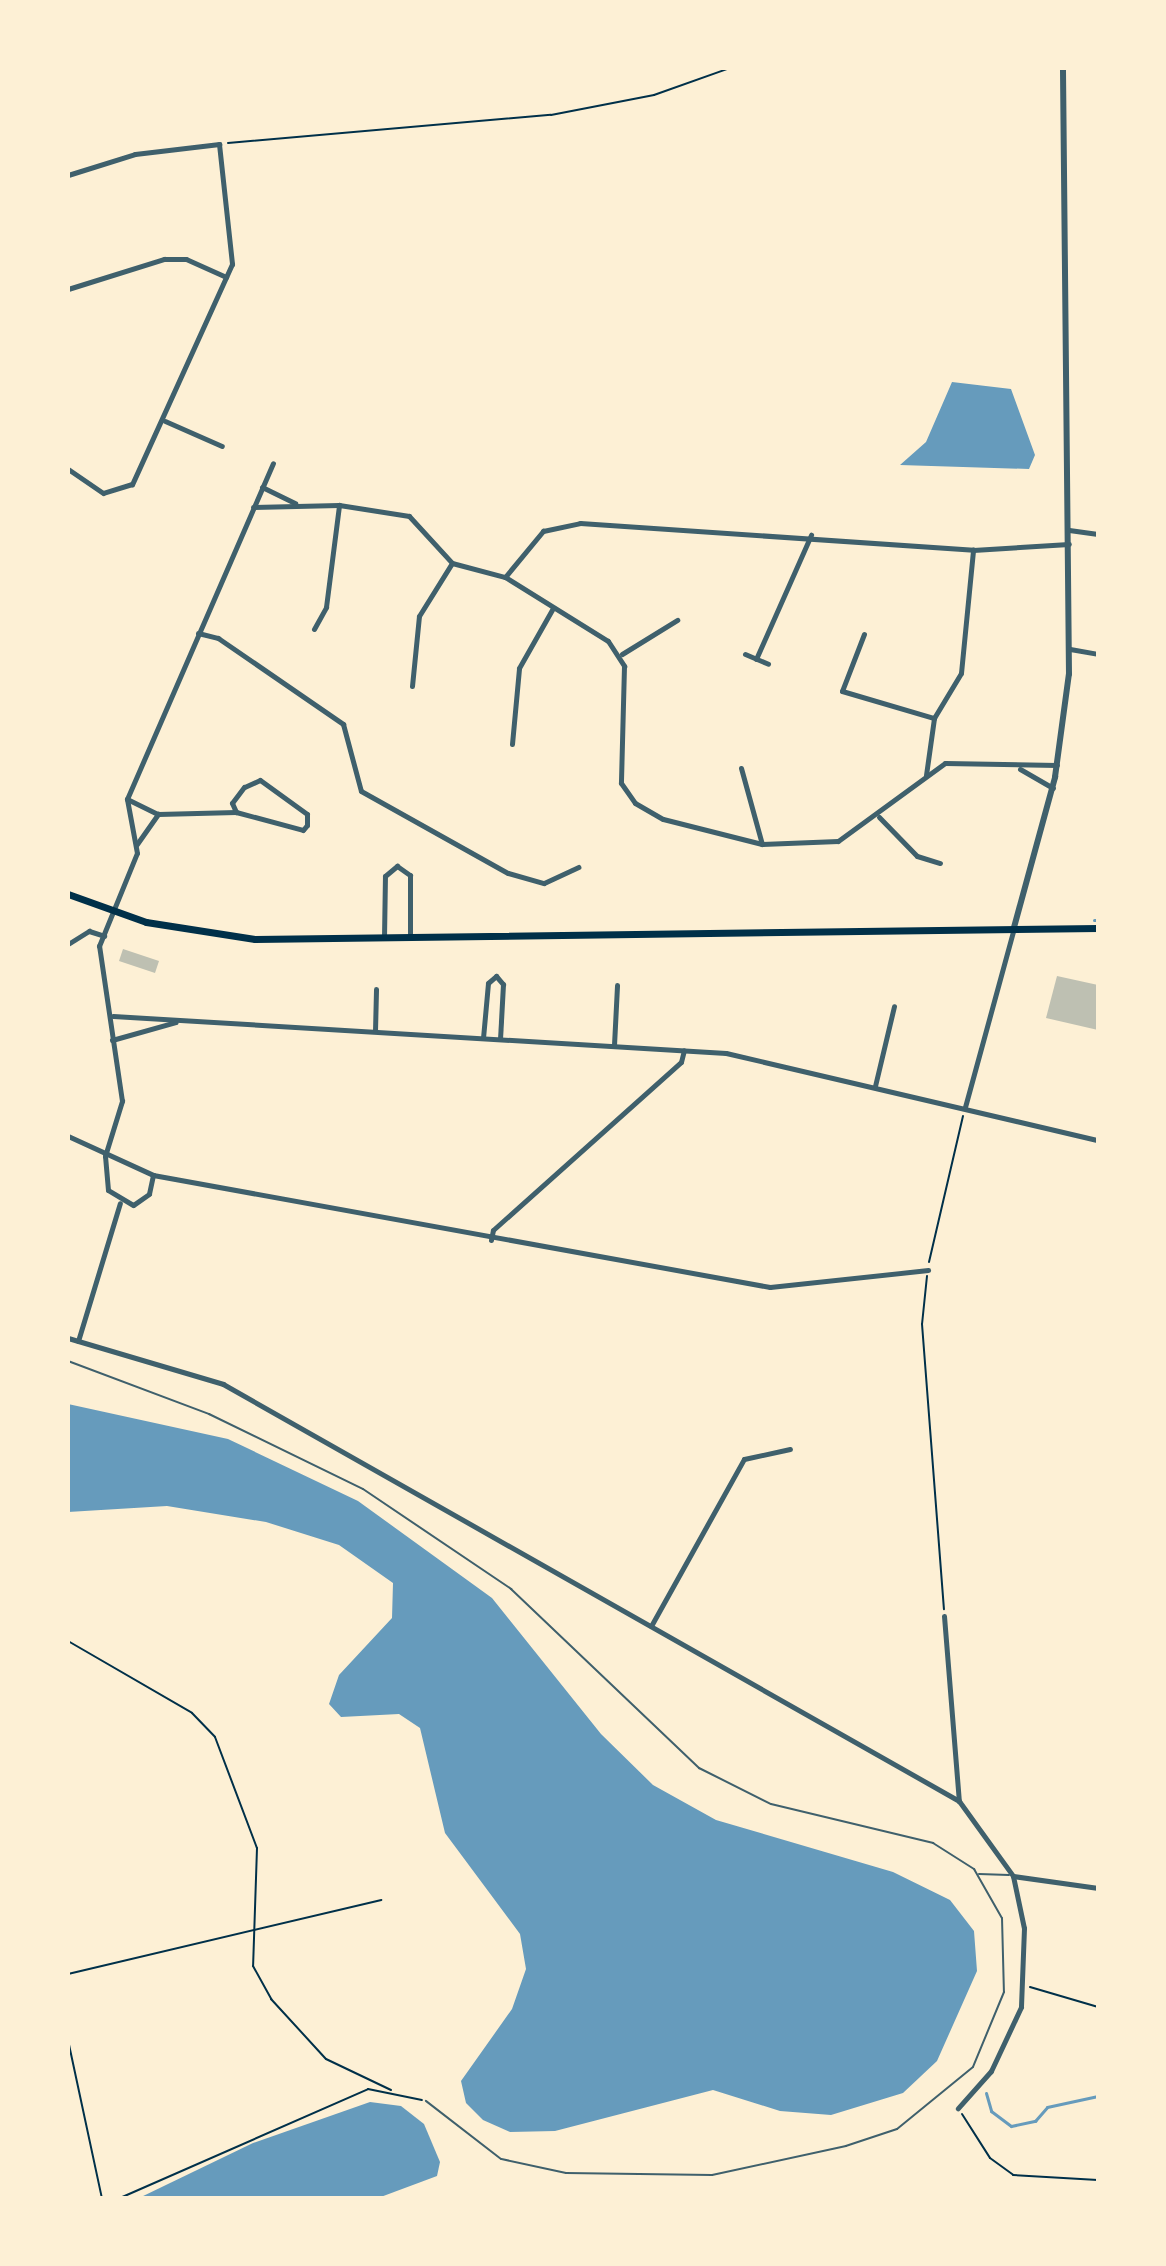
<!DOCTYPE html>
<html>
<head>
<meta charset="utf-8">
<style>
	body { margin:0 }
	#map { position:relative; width:1166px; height:2266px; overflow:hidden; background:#fdf0d5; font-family:Helvetica,sans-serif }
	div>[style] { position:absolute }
	.water>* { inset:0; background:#669bbc }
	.stream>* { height:3px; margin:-1.5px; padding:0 1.5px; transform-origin:1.5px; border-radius:1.5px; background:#669bbc }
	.building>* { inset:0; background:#bec0b2 }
	.path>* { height:2px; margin:-1px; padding:0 1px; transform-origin:1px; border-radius:1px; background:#003049 }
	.service>* { height:2px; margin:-1px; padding:0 1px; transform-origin:1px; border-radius:1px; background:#3f606c }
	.minor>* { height:5px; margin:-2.5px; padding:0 2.5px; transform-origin:2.5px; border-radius:2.5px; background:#3f606c }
	.tertiary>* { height:6px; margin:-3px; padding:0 3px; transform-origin:3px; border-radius:3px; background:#3f606c }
	.primary>* { height:7px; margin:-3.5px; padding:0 3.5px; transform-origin:3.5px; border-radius:3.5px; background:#003049 }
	span { translate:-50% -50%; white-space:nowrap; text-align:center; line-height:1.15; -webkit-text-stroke:6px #fdf0d5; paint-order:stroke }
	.frame { position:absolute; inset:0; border:70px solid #fdf0d5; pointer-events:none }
</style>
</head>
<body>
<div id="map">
	<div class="water">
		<div style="clip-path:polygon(952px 382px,1011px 389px,1035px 455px,1029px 469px,900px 465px,926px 442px)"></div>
		<div style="clip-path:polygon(68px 1404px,228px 1439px,358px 1501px,492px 1598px,601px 1734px,653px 1785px,716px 1820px,893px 1872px,950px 1900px,974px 1931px,977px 1971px,937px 2061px,903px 2093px,831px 2115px,780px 2111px,713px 2090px,555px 2131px,510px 2132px,483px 2120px,466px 2103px,461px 2081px,512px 2009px,526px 1969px,520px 1934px,445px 1833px,420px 1728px,399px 1714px,341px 1717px,329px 1704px,339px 1675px,392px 1618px,393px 1583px,339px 1545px,266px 1522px,167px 1506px,68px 1512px)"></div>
		<div style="clip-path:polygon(370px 2102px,401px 2106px,424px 2124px,440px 2162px,437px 2176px,378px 2198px,139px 2198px,253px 2143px)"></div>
	</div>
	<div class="stream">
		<div style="left:1094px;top:920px;width:4px"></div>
		<div style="left:986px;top:2093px;width:19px;rotate:74deg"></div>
		<div style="left:991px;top:2111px;width:25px;rotate:37deg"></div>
		<div style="left:1011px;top:2126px;width:25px;rotate:-12deg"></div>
		<div style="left:1035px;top:2121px;width:18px;rotate:-49deg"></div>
		<div style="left:1047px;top:2107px;width:52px;rotate:-12.2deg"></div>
	</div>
	<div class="building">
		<div style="clip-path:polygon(123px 949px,159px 961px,155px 973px,119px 961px)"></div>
		<div style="clip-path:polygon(1057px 976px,1098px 985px,1098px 1030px,1046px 1018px)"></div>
	</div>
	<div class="path">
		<div style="left:228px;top:143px;width:324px;rotate:-5deg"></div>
		<div style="left:551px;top:115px;width:105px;rotate:-11deg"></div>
		<div style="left:654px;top:95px;width:81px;rotate:-19.6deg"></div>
		<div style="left:929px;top:1262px;width:150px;rotate:-76.9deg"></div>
		<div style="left:927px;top:1276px;width:48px;rotate:95.9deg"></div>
		<div style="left:922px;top:1324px;width:286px;rotate:85.6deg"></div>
		<div style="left:68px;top:1641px;width:143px;rotate:30.1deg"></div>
		<div style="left:192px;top:1713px;width:33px;rotate:46deg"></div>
		<div style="left:215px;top:1737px;width:119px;rotate:69.3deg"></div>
		<div style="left:257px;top:1848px;width:118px;rotate:91.9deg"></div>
		<div style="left:253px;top:1966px;width:38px;rotate:61deg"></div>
		<div style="left:271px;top:1999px;width:81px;rotate:47.5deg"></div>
		<div style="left:326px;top:2059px;width:72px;rotate:25.5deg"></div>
		<div style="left:68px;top:1974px;width:322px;rotate:-13.3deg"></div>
		<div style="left:1030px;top:1987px;width:71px;rotate:16.4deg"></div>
		<div style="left:68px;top:2040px;width:162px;rotate:77.9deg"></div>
		<div style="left:962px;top:2114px;width:52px;rotate:57.5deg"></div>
		<div style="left:990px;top:2158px;width:29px;rotate:36deg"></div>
		<div style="left:1013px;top:2175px;width:85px;rotate:3.4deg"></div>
		<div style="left:120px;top:2198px;width:271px;rotate:-23.7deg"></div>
		<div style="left:368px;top:2089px;width:55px;rotate:11.5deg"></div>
	</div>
	<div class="service">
		<div style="left:68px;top:1361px;width:151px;rotate:20.6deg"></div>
		<div style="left:209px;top:1414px;width:171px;rotate:26deg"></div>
		<div style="left:363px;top:1489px;width:179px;rotate:34deg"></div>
		<div style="left:511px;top:1589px;width:260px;rotate:43.6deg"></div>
		<div style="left:699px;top:1768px;width:80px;rotate:26.6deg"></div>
		<div style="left:771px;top:1804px;width:167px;rotate:13.5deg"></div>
		<div style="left:933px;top:1843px;width:49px;rotate:32.4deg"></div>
		<div style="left:974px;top:1869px;width:56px;rotate:60.3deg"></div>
		<div style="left:1002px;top:1918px;width:74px;rotate:88.5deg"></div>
		<div style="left:1004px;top:1992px;width:81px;rotate:112.5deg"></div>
		<div style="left:973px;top:2067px;width:98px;rotate:140.8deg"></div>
		<div style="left:897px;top:2129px;width:54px;rotate:161.6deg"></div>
		<div style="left:846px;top:2146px;width:137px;rotate:167.8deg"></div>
		<div style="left:712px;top:2175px;width:146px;rotate:-179.2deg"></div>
		<div style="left:566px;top:2173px;width:66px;rotate:-167.8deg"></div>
		<div style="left:501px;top:2159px;width:95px;rotate:-142.3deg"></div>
		<div style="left:979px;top:1874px;width:30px;rotate:2deg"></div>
	</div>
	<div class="minor">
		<div style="left:68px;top:175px;width:70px;rotate:-17.4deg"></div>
		<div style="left:135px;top:154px;width:85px;rotate:-6.8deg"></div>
		<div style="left:219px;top:144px;width:121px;rotate:83.8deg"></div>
		<div style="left:232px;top:264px;width:242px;rotate:114.4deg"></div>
		<div style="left:132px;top:484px;width:30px;rotate:163deg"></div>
		<div style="left:103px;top:493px;width:42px;rotate:-145.6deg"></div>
		<div style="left:68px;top:289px;width:101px;rotate:-17.4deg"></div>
		<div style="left:164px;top:259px;width:22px"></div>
		<div style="left:186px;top:259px;width:44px;rotate:24.2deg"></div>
		<div style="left:165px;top:421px;width:62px;rotate:23.7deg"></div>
		<div style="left:262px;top:487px;width:37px;rotate:26deg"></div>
		<div style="left:253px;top:507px;width:86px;rotate:-1.3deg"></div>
		<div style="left:339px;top:505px;width:71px;rotate:8.9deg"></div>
		<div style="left:409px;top:516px;width:64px;rotate:47.5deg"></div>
		<div style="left:452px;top:563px;width:55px;rotate:14.8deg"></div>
		<div style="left:505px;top:577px;width:121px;rotate:31.9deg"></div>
		<div style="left:608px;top:641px;width:30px;rotate:57deg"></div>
		<div style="left:624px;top:666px;width:117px;rotate:91.5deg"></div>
		<div style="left:621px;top:783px;width:24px;rotate:55deg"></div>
		<div style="left:635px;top:803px;width:32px;rotate:30deg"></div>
		<div style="left:663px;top:819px;width:102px;rotate:14.2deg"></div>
		<div style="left:762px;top:844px;width:76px;rotate:-2.3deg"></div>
		<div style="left:838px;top:841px;width:132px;rotate:-36.1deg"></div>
		<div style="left:945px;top:763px;width:112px;rotate:1deg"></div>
		<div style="left:1069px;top:530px;width:29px;rotate:8deg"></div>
		<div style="left:505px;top:577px;width:60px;rotate:-50.4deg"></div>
		<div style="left:543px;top:531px;width:38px;rotate:-12deg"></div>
		<div style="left:580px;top:523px;width:394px;rotate:3.9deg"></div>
		<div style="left:973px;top:550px;width:96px;rotate:-3.6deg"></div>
		<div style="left:314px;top:629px;width:25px;rotate:-61deg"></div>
		<div style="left:326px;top:607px;width:103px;rotate:-82.7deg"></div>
		<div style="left:198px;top:633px;width:21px;rotate:14deg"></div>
		<div style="left:218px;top:638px;width:152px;rotate:34.5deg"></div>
		<div style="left:343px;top:724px;width:69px;rotate:75deg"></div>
		<div style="left:361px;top:791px;width:168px;rotate:29.2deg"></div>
		<div style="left:508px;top:873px;width:37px;rotate:16deg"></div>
		<div style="left:544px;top:883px;width:38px;rotate:-25deg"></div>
		<div style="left:864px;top:634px;width:61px;rotate:111.1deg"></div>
		<div style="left:842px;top:691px;width:96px;rotate:16.4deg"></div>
		<div style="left:1070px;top:649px;width:28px;rotate:10deg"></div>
		<div style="left:622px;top:654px;width:65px;rotate:-31.7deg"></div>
		<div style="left:745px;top:654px;width:25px;rotate:23deg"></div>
		<div style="left:756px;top:659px;width:136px;rotate:-66.1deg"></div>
		<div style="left:412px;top:686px;width:70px;rotate:-84.3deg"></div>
		<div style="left:419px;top:616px;width:62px;rotate:-58.1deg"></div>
		<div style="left:512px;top:744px;width:76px;rotate:-84.7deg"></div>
		<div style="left:519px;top:668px;width:69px;rotate:-60.5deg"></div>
		<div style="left:741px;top:768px;width:79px;rotate:74.6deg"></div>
		<div style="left:1020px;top:769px;width:38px;rotate:30deg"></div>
		<div style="left:926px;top:775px;width:58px;rotate:-82deg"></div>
		<div style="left:934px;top:718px;width:52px;rotate:-59deg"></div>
		<div style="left:961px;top:673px;width:124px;rotate:-84.4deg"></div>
		<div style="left:127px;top:799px;width:34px;rotate:26deg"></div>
		<div style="left:158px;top:814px;width:78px;rotate:-1.5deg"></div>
		<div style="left:236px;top:812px;width:69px;rotate:15deg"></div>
		<div style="left:303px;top:830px;width:6px;rotate:-51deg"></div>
		<div style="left:307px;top:825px;width:11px;rotate:-90deg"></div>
		<div style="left:307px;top:814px;width:58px;rotate:-144.1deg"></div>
		<div style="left:260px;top:780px;width:17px;rotate:156deg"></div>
		<div style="left:244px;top:787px;width:20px;rotate:127deg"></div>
		<div style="left:232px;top:803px;width:10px;rotate:66deg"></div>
		<div style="left:879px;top:817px;width:54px;rotate:45.7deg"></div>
		<div style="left:917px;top:856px;width:24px;rotate:17deg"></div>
		<div style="left:137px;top:844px;width:37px;rotate:-55deg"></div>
		<div style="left:384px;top:938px;width:62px;rotate:-89.1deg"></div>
		<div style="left:385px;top:876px;width:16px;rotate:-40deg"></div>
		<div style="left:397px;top:866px;width:16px;rotate:35deg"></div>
		<div style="left:410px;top:875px;width:62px;rotate:90deg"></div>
		<div style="left:68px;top:944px;width:25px;rotate:-32deg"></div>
		<div style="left:89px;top:931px;width:16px;rotate:18deg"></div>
		<div style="left:113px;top:1016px;width:614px;rotate:3.45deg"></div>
		<div style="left:726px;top:1053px;width:382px;rotate:13.2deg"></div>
		<div style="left:375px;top:1031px;width:42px;rotate:-88.6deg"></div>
		<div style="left:483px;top:1038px;width:55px;rotate:-84.8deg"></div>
		<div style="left:488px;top:983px;width:11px;rotate:-41deg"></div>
		<div style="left:496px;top:976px;width:11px;rotate:49deg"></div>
		<div style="left:503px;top:984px;width:55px;rotate:93.1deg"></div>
		<div style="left:112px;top:1040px;width:66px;rotate:-15.7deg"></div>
		<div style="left:614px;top:1045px;width:60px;rotate:-87.1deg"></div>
		<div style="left:875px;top:1086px;width:82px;rotate:-76.6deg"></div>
		<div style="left:965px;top:1107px;width:182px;rotate:-74.7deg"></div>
		<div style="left:68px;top:1136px;width:94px;rotate:24.6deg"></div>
		<div style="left:153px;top:1175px;width:627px;rotate:10.29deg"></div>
		<div style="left:770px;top:1287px;width:159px;rotate:-6.1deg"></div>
		<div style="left:153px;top:1175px;width:19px;rotate:102deg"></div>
		<div style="left:149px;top:1194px;width:19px;rotate:145deg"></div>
		<div style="left:133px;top:1205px;width:29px;rotate:-149deg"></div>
		<div style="left:108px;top:1190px;width:34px;rotate:-95deg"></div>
		<div style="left:105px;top:1156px;width:58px;rotate:-72.8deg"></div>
		<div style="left:122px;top:1101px;width:157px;rotate:-98.4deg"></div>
		<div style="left:99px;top:946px;width:100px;rotate:-67.8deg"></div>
		<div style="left:137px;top:853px;width:55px;rotate:-100.5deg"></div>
		<div style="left:127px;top:799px;width:366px;rotate:-66.5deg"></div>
		<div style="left:491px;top:1240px;width:10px;rotate:-79deg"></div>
		<div style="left:493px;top:1230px;width:252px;rotate:-41.8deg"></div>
		<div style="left:681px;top:1062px;width:12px;rotate:-76deg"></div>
		<div style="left:68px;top:1338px;width:162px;rotate:16.5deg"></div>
		<div style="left:223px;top:1384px;width:846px;rotate:29.53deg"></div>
		<div style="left:78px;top:1341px;width:144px;rotate:-73.1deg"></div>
		<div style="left:944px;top:1616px;width:186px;rotate:85.4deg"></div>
		<div style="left:959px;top:1801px;width:92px;rotate:54.2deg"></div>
		<div style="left:1013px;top:1876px;width:53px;rotate:78.1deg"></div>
		<div style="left:1024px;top:1928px;width:79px;rotate:92.2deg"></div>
		<div style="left:1021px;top:2007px;width:71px;rotate:115.1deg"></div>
		<div style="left:991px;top:2071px;width:50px;rotate:131.7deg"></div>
		<div style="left:651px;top:1626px;width:191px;rotate:-60.9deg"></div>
		<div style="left:744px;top:1459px;width:47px;rotate:-12.3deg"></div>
		<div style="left:1013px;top:1876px;width:86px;rotate:8deg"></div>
	</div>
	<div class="tertiary">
		<div style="left:1013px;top:931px;width:160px;rotate:-74.7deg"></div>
		<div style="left:1055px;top:777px;width:104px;rotate:-82.3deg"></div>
		<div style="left:1069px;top:674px;width:606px;rotate:-90.57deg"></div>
	</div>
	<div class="primary">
		<div style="left:68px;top:894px;width:83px;rotate:19.7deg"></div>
		<div style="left:146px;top:922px;width:110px;rotate:8.9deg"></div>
		<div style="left:255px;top:939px;width:843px;rotate:-0.75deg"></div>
	</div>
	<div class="frame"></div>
</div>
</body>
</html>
